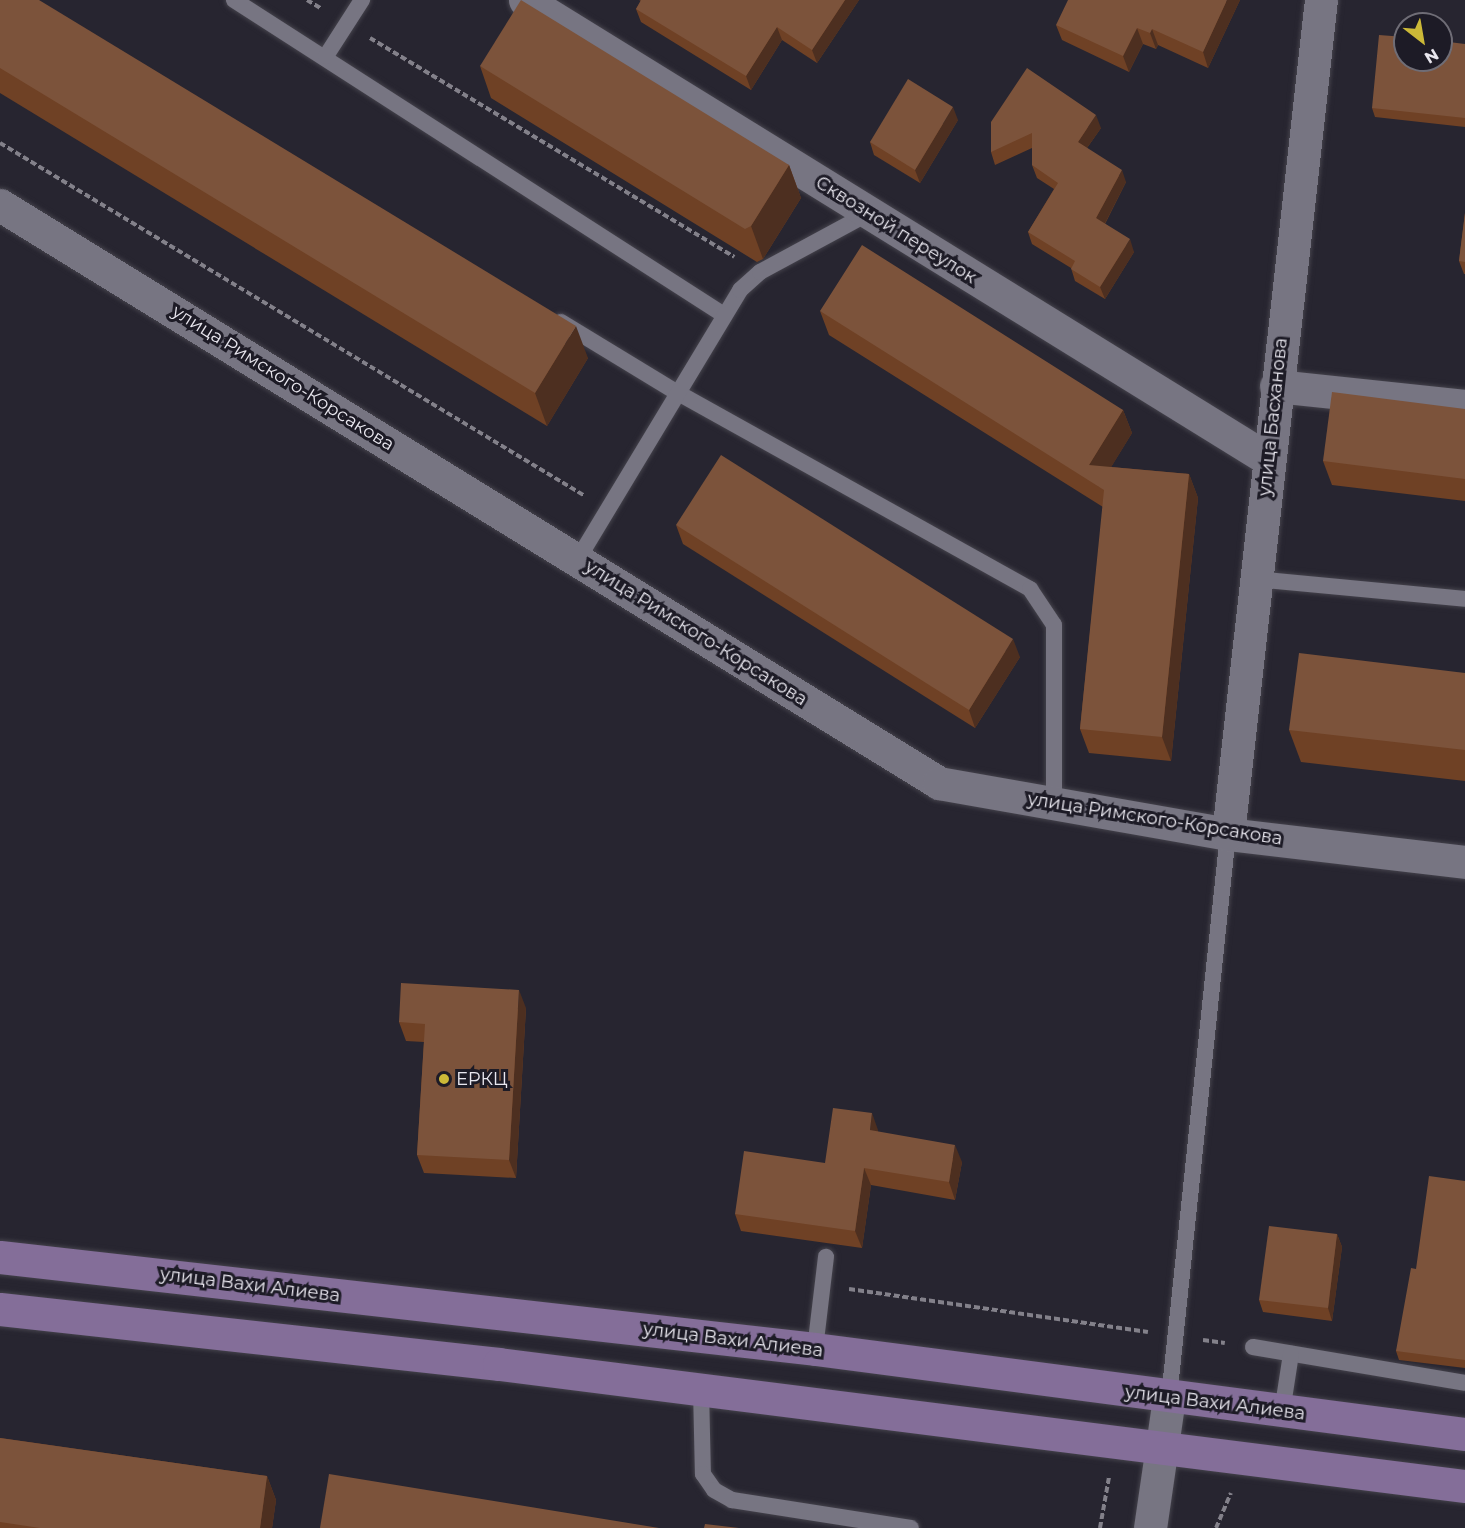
<!DOCTYPE html>
<html>
<head>
<meta charset="utf-8">
<style>
	body { margin:0 }
	#map { position:relative; width:1465px; height:1528px; overflow:hidden; background:#272530; font-family:Montserrat,sans-serif }
	div>[style] { position:absolute }
	.path>* { height:4px; margin-top:-2px; transform-origin:0; background:repeating-linear-gradient(90deg,#83818a 0 6px,transparent 0 9px) }
	.roads { filter:drop-shadow(0 0 2px #44424b) drop-shadow(0 0 2px #44424b) }
	.service>* { height:16px; margin:-8px; padding:0 8px; transform-origin:8px; border-radius:8px; background:#777582 }
	.minor>* { height:33px; margin:-16.5px; padding:0 16.5px; transform-origin:16.5px; border-radius:16.5px; background:#777582 }
	.secondary>* { height:33px; margin:-16.5px; padding:0 16.5px; transform-origin:16.5px; border-radius:16.5px; background:#846e99 }
	.wall>* { inset:0; background:#6f4125 }
	.shaded-wall>* { inset:0; background:#4d2f20 }
	.building>* { inset:0; background:#7c533b }
	.dots>* { width:16px; height:16px; translate:-50% -50%; box-sizing:border-box; border:3px solid #1d1b26; border-radius:50% }
	span { translate:-50% -50%; white-space:nowrap; text-align:center; line-height:1.15; -webkit-text-stroke:6px #1d1b26; paint-order:stroke }
	.street-label { font-size:18px; color:#e9e7ef }
	.poi-label { font-size:18px; color:#e9e7ef }
	.left { translate:0 -50%; text-align:left }
	.north { position:absolute; left:1393px; top:12px; width:60px; height:60px; box-sizing:border-box; background:#1d1b26; border:2px solid #6f6d76; border-radius:50%; rotate:149deg; font-size:16px; font-weight:700; line-height:24px; text-align:center; color:#e9e7ef }
	.north::after { content:''; display:block; margin:auto; width:21px; height:27px; background:#ccb938; clip-path:polygon(50% 0,100% 100%,50% 72%,0 100%) }
</style>
</head>
<body>
<div id="map">
	<div class="path">
		<div style="left:307px;top:0;width:17px;rotate:31deg"></div>
		<div style="left:370px;top:38px;width:425px;rotate:31deg"></div>
		<div style="left:0;top:143px;width:683px;rotate:31.11deg"></div>
		<div style="left:849px;top:1289px;width:302px;rotate:8.2deg"></div>
		<div style="left:1203px;top:1340px;width:22px;rotate:8deg"></div>
		<div style="left:1100px;top:1528px;width:52px;rotate:-80deg"></div>
		<div style="left:1216px;top:1528px;width:38px;rotate:-67deg"></div>
	</div>
	<div class="roads">
		<div class="service">
			<div style="left:234px;top:0;width:583px;rotate:32.74deg"></div>
			<div style="left:326px;top:56px;width:67px;rotate:-57.3deg"></div>
			<div style="left:561px;top:322px;width:137px;rotate:31.3deg"></div>
			<div style="left:678px;top:393px;width:403px;rotate:29.1deg"></div>
			<div style="left:1030px;top:589px;width:43px;rotate:56.3deg"></div>
			<div style="left:1054px;top:625px;width:178px;rotate:90deg"></div>
			<div style="left:578px;top:559px;width:314px;rotate:-58.9deg"></div>
			<div style="left:740px;top:290px;width:27px;rotate:-42deg"></div>
			<div style="left:760px;top:272px;width:124px;rotate:-28.4deg"></div>
			<div style="left:1255px;top:579px;width:211px;rotate:5.4deg"></div>
			<div style="left:1253px;top:1347px;width:215px;rotate:9.6deg"></div>
			<div style="left:815px;top:1349px;width:93px;rotate:-83.2deg"></div>
			<div style="left:701px;top:1389px;width:85px;rotate:88.7deg"></div>
			<div style="left:703px;top:1474px;width:19px;rotate:55deg"></div>
			<div style="left:714px;top:1490px;width:21px;rotate:29deg"></div>
			<div style="left:732px;top:1500px;width:181px;rotate:8.9deg"></div>
			<div style="left:1169px;top:1398px;width:567px;rotate:-84.03deg"></div>
			<div style="left:1282px;top:1412px;width:59px;rotate:-81.2deg"></div>
		</div>
		<div class="minor">
			<div style="left:525px;top:0;width:873px;rotate:31.71deg"></div>
			<div style="left:0;top:205px;width:1103px;rotate:31.61deg"></div>
			<div style="left:939px;top:783px;width:293px;rotate:10deg"></div>
			<div style="left:1228px;top:834px;width:239px;rotate:6.7deg"></div>
			<div style="left:1276px;top:386px;width:190px;rotate:6deg"></div>
			<div style="left:1228px;top:834px;width:839px;rotate:-83.64deg"></div>
			<div style="left:1150px;top:1528px;width:131px;rotate:-81.7deg"></div>
		</div>
		<div class="secondary">
			<div style="left:0;top:1257px;width:820px;rotate:6.44deg"></div>
			<div style="left:815px;top:1349px;width:656px;rotate:7.45deg"></div>
			<div style="left:0;top:1309px;width:502px;rotate:6.29deg"></div>
			<div style="left:499px;top:1364px;width:974px;rotate:7.2deg"></div>
		</div>
	</div>
	<div class="wall">
		<div style="clip-path:polygon(0 0,588px 358px,547px 426px,0 93px)"></div>
		<div style="clip-path:polygon(639px 0,859px 0,817px 63px,782px 40px,751px 90px,641px 22px,636px 9px,641px 1px)"></div>
		<div style="clip-path:polygon(1240px 0,1208px 68px,1158px 45px,1156px 49px,1143px 44px,1129px 72px,1062px 40px,1056px 25px)"></div>
		<div style="clip-path:polygon(1465px 44px,1465px 127px,1375px 117px,1372px 108px)"></div>
		<div style="clip-path:polygon(480px 66px,789px 165px,801px 198px,763px 259px,757px 262px,491px 98px)"></div>
		<div style="clip-path:polygon(958px 120px,920px 183px,874px 155px,870px 142px)"></div>
		<div style="clip-path:polygon(991px 122px,1101px 128px,1087px 148px,1126px 182px,1105px 224px,1134px 252px,1105px 299px,1075px 281px,1071px 268px,1032px 244px,1028px 232px,1054px 189px,1037px 178px,1032px 165px,1032px 148px,995px 165px,991px 152px)"></div>
		<div style="clip-path:polygon(1465px 213px,1465px 274px,1464px 274px,1459px 261px)"></div>
		<div style="clip-path:polygon(820px 311px,1123px 410px,1132px 433px,1111px 467px,1189px 474px,1198px 498px,1171px 761px,1089px 753px,1080px 729px,1103px 507px,829px 335px)"></div>
		<div style="clip-path:polygon(1465px 409px,1465px 501px,1332px 485px,1323px 461px)"></div>
		<div style="clip-path:polygon(676px 525px,1020px 657px,975px 728px,683px 544px)"></div>
		<div style="clip-path:polygon(1465px 673px,1465px 781px,1301px 762px,1289px 730px)"></div>
		<div style="clip-path:polygon(526px 1008px,516px 1178px,424px 1173px,417px 1155px,424px 1042px,406px 1041px,399px 1022px)"></div>
		<div style="clip-path:polygon(878px 1130px,878px 1132px,962px 1162px,955px 1200px,871px 1185px,862px 1248px,741px 1231px,735px 1214px,825px 1163px)"></div>
		<div style="clip-path:polygon(1465px 1181px,1465px 1368px,1399px 1360px,1396px 1351px)"></div>
		<div style="clip-path:polygon(1337px 1234px,1342px 1247px,1332px 1321px,1263px 1312px,1259px 1300px)"></div>
		<div style="clip-path:polygon(0 1438px,267px 1476px,276px 1500px,272px 1528px,0 1528px)"></div>
	</div>
	<div class="shaded-wall">
		<div style="clip-path:polygon(845px 0,859px 0,817px 63px,812px 50px)"></div>
		<div style="clip-path:polygon(1227px 0,1240px 0,1208px 68px,1203px 52px)"></div>
		<div style="clip-path:polygon(777px 27px,782px 40px,751px 90px,746px 76px)"></div>
		<div style="clip-path:polygon(1137px 28px,1143px 44px,1129px 72px,1123px 56px)"></div>
		<div style="clip-path:polygon(1152px 29px,1158px 45px,1156px 49px,1150px 33px)"></div>
		<div style="clip-path:polygon(953px 107px,958px 120px,920px 183px,915px 170px)"></div>
		<div style="clip-path:polygon(1096px 115px,1101px 128px,1082px 155px,1078px 142px)"></div>
		<div style="clip-path:polygon(789px 165px,801px 198px,763px 259px,751px 226px)"></div>
		<div style="clip-path:polygon(1122px 170px,1126px 182px,1101px 231px,1096px 218px)"></div>
		<div style="clip-path:polygon(1130px 239px,1134px 252px,1105px 299px,1100px 287px)"></div>
		<div style="clip-path:polygon(576px 326px,588px 358px,547px 426px,535px 393px)"></div>
		<div style="clip-path:polygon(1123px 410px,1132px 433px,1099px 487px,1089px 465px)"></div>
		<div style="clip-path:polygon(1189px 474px,1198px 498px,1171px 761px,1162px 737px)"></div>
		<div style="clip-path:polygon(1013px 639px,1020px 657px,975px 728px,969px 710px)"></div>
		<div style="clip-path:polygon(519px 990px,526px 1008px,516px 1178px,509px 1160px)"></div>
		<div style="clip-path:polygon(872px 1113px,878px 1130px,876px 1147px,870px 1130px)"></div>
		<div style="clip-path:polygon(955px 1145px,962px 1162px,955px 1200px,949px 1182px)"></div>
		<div style="clip-path:polygon(864px 1168px,871px 1185px,862px 1248px,855px 1231px)"></div>
		<div style="clip-path:polygon(1337px 1234px,1342px 1247px,1332px 1321px,1328px 1308px)"></div>
		<div style="clip-path:polygon(267px 1476px,276px 1500px,272px 1528px,260px 1528px)"></div>
	</div>
	<div class="building">
		<div style="clip-path:polygon(0 0,39px 0,576px 326px,535px 393px,0 68px)"></div>
		<div style="clip-path:polygon(521px 0,789px 165px,751px 226px,745px 229px,480px 66px)"></div>
		<div style="clip-path:polygon(641px 0,845px 0,812px 50px,777px 27px,746px 76px,636px 9px)"></div>
		<div style="clip-path:polygon(1068px 0,1227px 0,1203px 52px,1152px 29px,1150px 33px,1137px 28px,1123px 56px,1056px 25px)"></div>
		<div style="clip-path:polygon(1379px 35px,1405px 37px,1405px 60px,1441px 60px,1441px 41px,1465px 44px,1465px 118px,1372px 108px)"></div>
		<div style="clip-path:polygon(1027px 68px,1096px 115px,1078px 142px,1122px 170px,1096px 218px,1130px 239px,1100px 287px,1071px 269px,1075px 261px,1028px 232px,1058px 183px,1032px 165px,1032px 133px,991px 152px,991px 122px)"></div>
		<div style="clip-path:polygon(908px 79px,953px 107px,915px 170px,870px 142px)"></div>
		<div style="clip-path:polygon(1465px 213px,1465px 262px,1459px 261px)"></div>
		<div style="clip-path:polygon(862px 245px,1123px 410px,1089px 465px,1189px 474px,1162px 737px,1080px 729px,1104px 490px,820px 311px)"></div>
		<div style="clip-path:polygon(1332px 392px,1465px 409px,1465px 479px,1323px 461px)"></div>
		<div style="clip-path:polygon(721px 455px,1013px 639px,969px 710px,676px 525px)"></div>
		<div style="clip-path:polygon(1299px 653px,1465px 673px,1465px 750px,1289px 730px)"></div>
		<div style="clip-path:polygon(401px 983px,519px 990px,509px 1160px,417px 1155px,425px 1024px,399px 1022px)"></div>
		<div style="clip-path:polygon(833px 1108px,872px 1113px,870px 1130px,955px 1145px,949px 1182px,864px 1168px,855px 1231px,735px 1214px,744px 1151px,825px 1163px)"></div>
		<div style="clip-path:polygon(1429px 1176px,1465px 1181px,1465px 1360px,1396px 1351px,1411px 1268px,1416px 1269px)"></div>
		<div style="clip-path:polygon(1269px 1226px,1337px 1234px,1328px 1308px,1259px 1300px)"></div>
		<div style="clip-path:polygon(0 1438px,267px 1476px,260px 1528px,40px 1528px,0 1522px)"></div>
		<div style="clip-path:polygon(329px 1474px,659px 1528px,320px 1528px)"></div>
		<div style="clip-path:polygon(705px 1524px,739px 1528px,704px 1528px)"></div>
	</div>
	<div class="dots">
		<div style="left:444px;top:1079px;background:#ccb938"></div>
	</div>
	<div class="street-label">
		<span style="left:896px;top:230px;rotate:32deg">Сквозной переулок</span>
		<span style="left:283px;top:378px;rotate:32deg">улица Римского-Корсакова</span>
		<span style="left:1273px;top:417px;rotate:-84deg">улица Басханова</span>
		<span style="left:696px;top:633px;rotate:32deg">улица Римского-Корсакова</span>
		<span style="left:1155px;top:819px;rotate:9deg">улица Римского-Корсакова</span>
		<span style="left:250px;top:1285px;rotate:7deg">улица Вахи Алиева</span>
		<span style="left:733px;top:1340px;rotate:7deg">улица Вахи Алиева</span>
		<span style="left:1215px;top:1403px;rotate:7deg">улица Вахи Алиева</span>
	</div>
	<div class="poi-label">
		<span class="left" style="left:456px;top:1079px">ЕРКЦ</span>
	</div>
	<div class="north">N</div>
</div>
</body>
</html>
